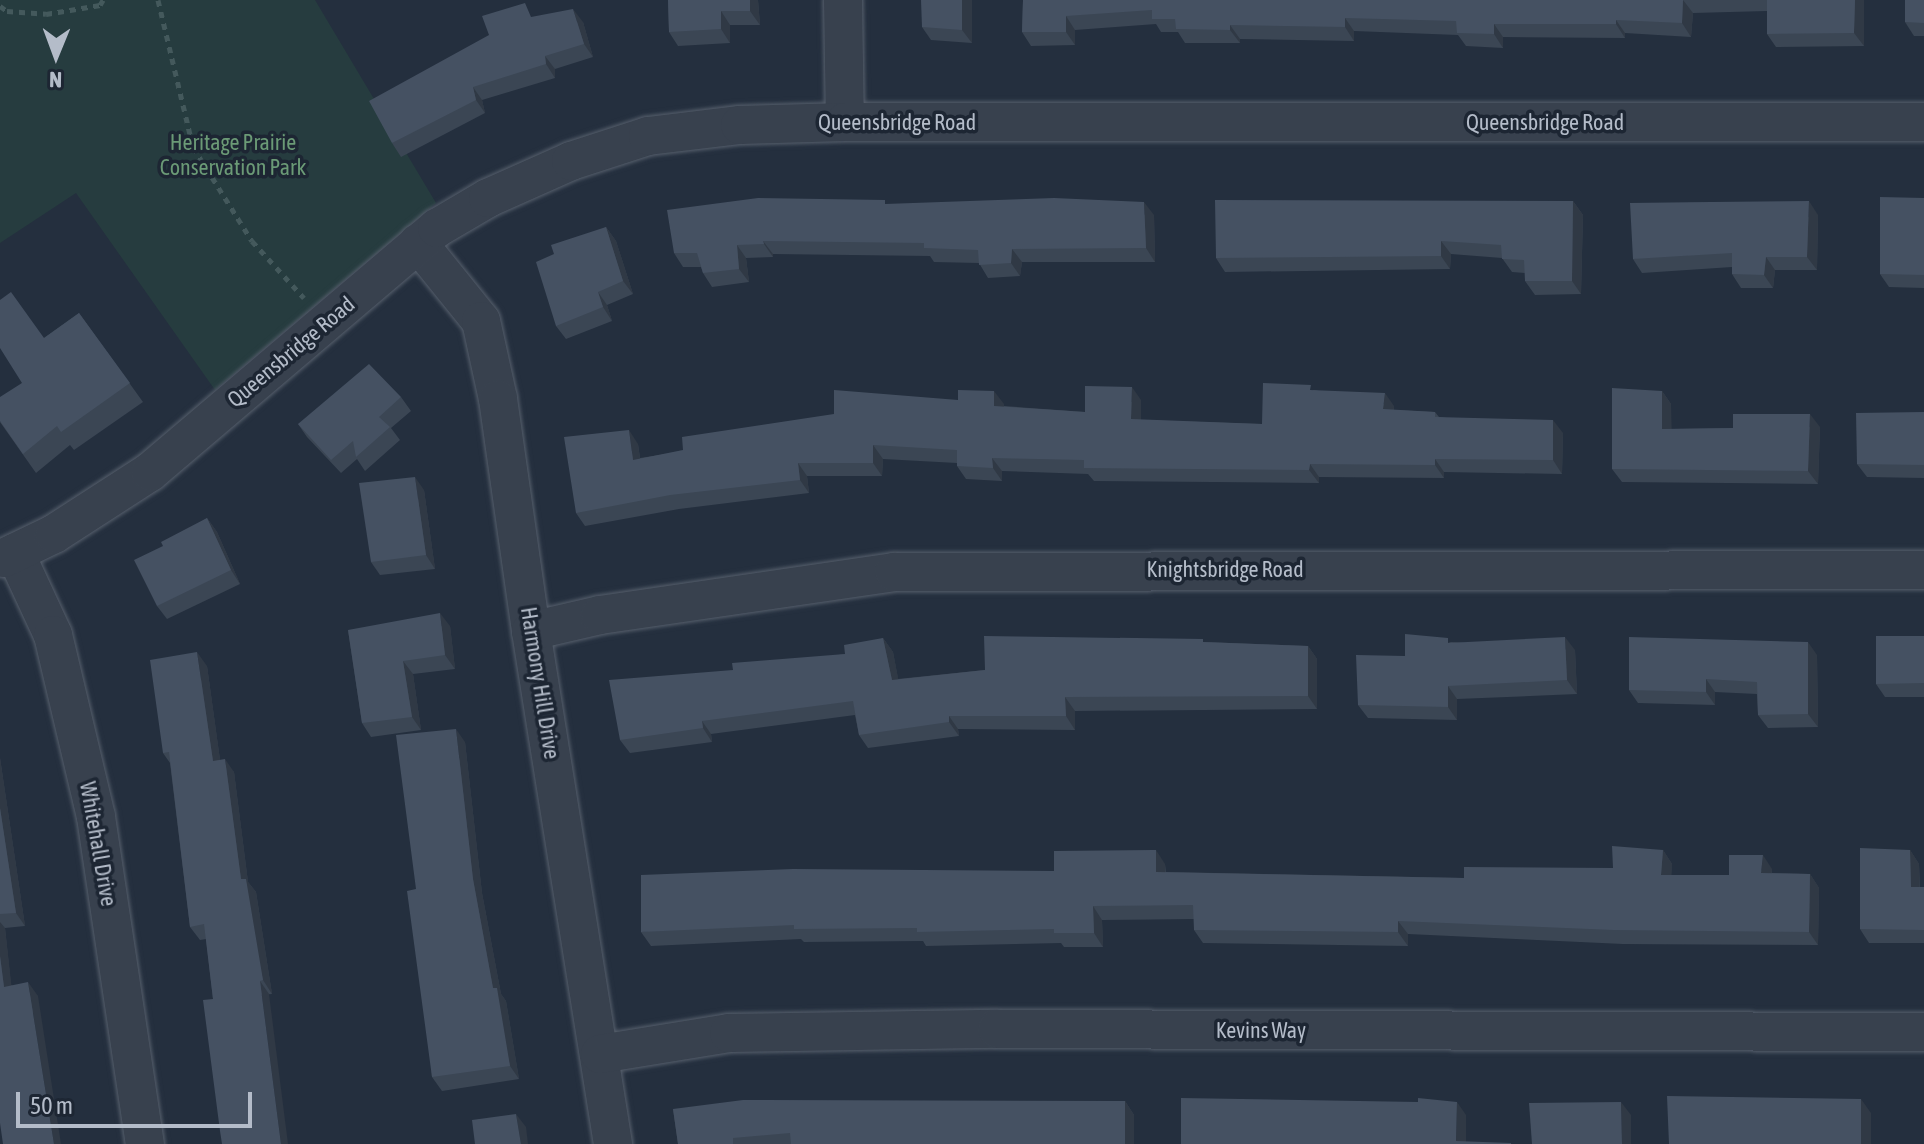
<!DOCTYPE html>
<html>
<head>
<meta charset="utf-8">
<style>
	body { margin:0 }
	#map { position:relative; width:1924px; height:1144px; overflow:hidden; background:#242f3e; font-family:"Asap Condensed",sans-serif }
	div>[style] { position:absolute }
	.green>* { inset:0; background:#263c3f }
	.path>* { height:5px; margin-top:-2.5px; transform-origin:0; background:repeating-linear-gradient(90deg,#44595c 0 6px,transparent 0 12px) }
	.roads { filter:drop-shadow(0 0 2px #565f6c) drop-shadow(0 0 2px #565f6c) }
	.minor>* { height:38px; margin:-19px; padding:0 19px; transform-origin:19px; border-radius:19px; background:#38414e }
	.wall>* { inset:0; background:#3b4654 }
	.shaded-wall>* { inset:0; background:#303945 }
	.building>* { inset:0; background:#455162 }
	span { translate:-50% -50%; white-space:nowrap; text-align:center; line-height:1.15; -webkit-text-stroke:7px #1d2633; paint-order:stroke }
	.street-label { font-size:22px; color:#b4bcc9 }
	.park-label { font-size:22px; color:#6b9a76 }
	.north { position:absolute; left:16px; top:16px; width:80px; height:80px; -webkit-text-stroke:6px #1d2633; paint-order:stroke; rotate:181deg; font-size:22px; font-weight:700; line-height:32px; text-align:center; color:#b4bcc9 }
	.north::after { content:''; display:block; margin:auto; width:28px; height:36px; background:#b4bcc9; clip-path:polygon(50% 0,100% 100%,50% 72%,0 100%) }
	.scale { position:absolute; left:16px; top:1092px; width:236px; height:36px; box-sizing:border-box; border:4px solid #b4bcc9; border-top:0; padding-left:10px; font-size:24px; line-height:28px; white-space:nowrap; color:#b4bcc9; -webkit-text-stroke:6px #1d2633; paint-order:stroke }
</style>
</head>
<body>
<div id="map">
	<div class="green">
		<div style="clip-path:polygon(0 0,315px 0,436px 203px,215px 390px,76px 193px,0 243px)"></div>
	</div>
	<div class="path">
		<div style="left:158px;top:0;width:151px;rotate:76.6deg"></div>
		<div style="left:193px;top:147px;width:111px;rotate:57.9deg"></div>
		<div style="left:252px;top:241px;width:77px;rotate:47.6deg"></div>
		<div style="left:0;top:6px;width:9px;rotate:36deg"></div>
		<div style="left:7px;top:11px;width:39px;rotate:4deg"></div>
		<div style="left:46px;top:14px;width:55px;rotate:-9.5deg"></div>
		<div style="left:100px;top:5px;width:6px;rotate:-59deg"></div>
	</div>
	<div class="roads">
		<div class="minor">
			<div style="left:843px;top:0;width:122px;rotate:89.1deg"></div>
			<div style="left:418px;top:243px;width:100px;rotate:51.1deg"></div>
			<div style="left:481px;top:321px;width:80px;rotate:77.7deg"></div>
			<div style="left:498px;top:399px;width:234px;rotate:81.9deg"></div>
			<div style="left:531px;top:631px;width:520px;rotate:80.92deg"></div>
			<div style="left:15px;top:553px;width:90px;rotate:65.1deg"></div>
			<div style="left:53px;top:635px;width:187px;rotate:76.7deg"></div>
			<div style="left:96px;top:817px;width:331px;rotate:81.5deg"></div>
			<div style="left:4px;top:558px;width:55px;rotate:-25.6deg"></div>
			<div style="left:54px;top:534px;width:114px;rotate:-32.9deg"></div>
			<div style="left:150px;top:472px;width:377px;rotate:-40.4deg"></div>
			<div style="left:437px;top:228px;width:59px;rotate:-30.5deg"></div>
			<div style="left:488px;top:198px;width:91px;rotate:-24deg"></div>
			<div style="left:571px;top:161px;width:81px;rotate:-18deg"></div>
			<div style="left:648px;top:136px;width:93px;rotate:-6.8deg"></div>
			<div style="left:740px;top:125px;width:105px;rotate:-1.6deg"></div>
			<div style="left:845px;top:122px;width:1079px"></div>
			<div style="left:531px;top:631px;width:71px;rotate:-13.1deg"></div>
			<div style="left:600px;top:615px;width:297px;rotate:-8.3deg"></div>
			<div style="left:894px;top:572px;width:1030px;rotate:-0.11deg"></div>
			<div style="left:600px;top:1054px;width:131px;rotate:-9.2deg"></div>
			<div style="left:729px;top:1033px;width:268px;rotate:-0.9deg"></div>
			<div style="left:997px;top:1029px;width:927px;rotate:0.19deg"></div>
		</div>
	</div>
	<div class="wall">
		<div style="clip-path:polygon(668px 0,758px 0,760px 25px,730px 25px,730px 43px,678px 46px,669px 32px)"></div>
		<div style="clip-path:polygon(972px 0,972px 43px,931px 40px,922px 27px)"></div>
		<div style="clip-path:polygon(1023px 0,1864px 0,1864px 46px,1776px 47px,1767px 34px,1767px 11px,1693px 13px,1691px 37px,1625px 33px,1625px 38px,1503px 37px,1503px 48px,1466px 46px,1458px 35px,1354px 31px,1354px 41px,1240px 39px,1240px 43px,1185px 43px,1178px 32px,1161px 32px,1156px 24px,1075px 30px,1075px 45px,1031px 46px,1022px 32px)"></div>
		<div style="clip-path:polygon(1924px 0,1924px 36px,1914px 36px,1905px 22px)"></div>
		<div style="clip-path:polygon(535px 17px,583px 22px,593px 57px,555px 69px,555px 78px,482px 100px,485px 113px,401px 157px,392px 143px)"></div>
		<div style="clip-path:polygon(1924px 198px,1924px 288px,1889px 287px,1880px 274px)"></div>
		<div style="clip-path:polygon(1573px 201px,1583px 215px,1581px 294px,1535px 295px,1525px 281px,1525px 273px,1512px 272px,1502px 258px,1451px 254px,1450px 269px,1225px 272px,1216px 258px)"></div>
		<div style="clip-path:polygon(889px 204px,1154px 215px,1155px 262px,1022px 262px,1020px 276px,988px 278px,979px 263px,934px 262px,930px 256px,773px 254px,773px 257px,746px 258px,749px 282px,712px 287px,703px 273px,701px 267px,683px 267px,674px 253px)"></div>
		<div style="clip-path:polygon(1818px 215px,1817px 270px,1775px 270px,1773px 288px,1741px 288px,1732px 274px,1732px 267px,1642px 273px,1633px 259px)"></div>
		<div style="clip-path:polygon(606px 227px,616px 241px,633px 294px,607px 305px,612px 321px,566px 339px,556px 326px,554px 254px)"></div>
		<div style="clip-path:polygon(79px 313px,143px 402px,74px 450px,70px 445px,36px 473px,0 422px,22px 383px,44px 338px)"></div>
		<div style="clip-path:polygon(1314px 390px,1394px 406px,1394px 410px,1435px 412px,1439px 417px,1563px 433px,1562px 474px,1444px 472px,1444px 478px,1319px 477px,1319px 483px,1094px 481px,1088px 474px,1002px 471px,1002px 481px,966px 479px,957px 466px,957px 463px,883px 459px,882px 476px,807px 476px,809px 493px,679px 509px,585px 526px,576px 513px,638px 444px,640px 458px,1004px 404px,1004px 406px,1085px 412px,1141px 400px,1141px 420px,1262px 424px)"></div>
		<div style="clip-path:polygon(1662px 391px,1671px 404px,1671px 429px,1820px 427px,1818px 484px,1622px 482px,1612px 469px)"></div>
		<div style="clip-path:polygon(401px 397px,411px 411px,391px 428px,400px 440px,365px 471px,357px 459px,341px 473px,307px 437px,298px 424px)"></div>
		<div style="clip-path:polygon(1924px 412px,1924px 478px,1867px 477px,1857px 464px)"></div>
		<div style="clip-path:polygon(424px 490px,435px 569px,380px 575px,371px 562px)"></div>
		<div style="clip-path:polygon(207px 518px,217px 532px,240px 584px,167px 619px,157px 606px,163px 546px)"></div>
		<div style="clip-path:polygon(450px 626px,455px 669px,413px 674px,421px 730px,371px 737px,362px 723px,348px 630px)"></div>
		<div style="clip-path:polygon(1924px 636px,1924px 697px,1885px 697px,1876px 684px)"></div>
		<div style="clip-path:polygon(883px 638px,893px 652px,898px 679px,985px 670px,1205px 642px,1308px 646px,1317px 659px,1317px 709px,1075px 711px,1075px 730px,958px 729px,959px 736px,868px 748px,859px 735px,855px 715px,711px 734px,712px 742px,630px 753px,620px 740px,733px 670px,845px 654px)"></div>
		<div style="clip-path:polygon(1451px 642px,1575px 650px,1577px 694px,1457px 699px,1457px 720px,1368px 718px,1358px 705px,1405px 656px)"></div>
		<div style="clip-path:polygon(1817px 655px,1818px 727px,1768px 728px,1758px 715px,1757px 694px,1715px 692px,1715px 705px,1638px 703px,1629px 690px)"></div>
		<div style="clip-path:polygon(207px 666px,220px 760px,234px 772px,248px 882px,256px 892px,272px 994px,213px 999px,206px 939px,200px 940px,190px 927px,170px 763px,163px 753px)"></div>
		<div style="clip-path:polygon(465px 742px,482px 893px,501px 994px,506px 1001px,519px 1079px,442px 1091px,432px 1077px,416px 889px)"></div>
		<div style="clip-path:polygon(0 758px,25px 926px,5px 928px,11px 985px,38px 996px,0 1123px)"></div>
		<div style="clip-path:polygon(1663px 850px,1672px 864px,1671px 875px,1729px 875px,1772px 869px,1772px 873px,1810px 874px,1819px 888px,1818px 945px,1623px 944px,1408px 934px,1408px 946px,1203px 943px,1194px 930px,1194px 919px,1102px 920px,1103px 947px,1064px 947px,1061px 943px,926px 946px,923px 941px,804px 942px,801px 939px,651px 946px,641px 932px,1054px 871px,1165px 864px,1166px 872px,1464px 878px,1613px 868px)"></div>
		<div style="clip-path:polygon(1910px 850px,1919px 864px,1920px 887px,1924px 887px,1924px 943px,1869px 943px,1860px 929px)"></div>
		<div style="clip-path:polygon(1125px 1101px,1134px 1115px,1134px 1144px,678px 1144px,673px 1109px)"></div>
	</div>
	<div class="shaded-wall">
		<div style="clip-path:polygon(750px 0,758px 0,760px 25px,750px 11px)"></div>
		<div style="clip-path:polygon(962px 0,972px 0,972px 43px,962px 30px)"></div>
		<div style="clip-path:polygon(1683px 0,1693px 13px,1691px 37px,1682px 23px)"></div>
		<div style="clip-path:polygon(1855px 0,1864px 0,1864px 46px,1854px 33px)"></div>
		<div style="clip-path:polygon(573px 9px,583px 22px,593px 57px,584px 44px)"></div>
		<div style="clip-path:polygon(721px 11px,730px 25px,730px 43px,721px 29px)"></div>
		<div style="clip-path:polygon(1066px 16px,1075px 30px,1075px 45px,1066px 32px)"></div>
		<div style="clip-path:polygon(1345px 18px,1354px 31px,1354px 41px,1345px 27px)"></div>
		<div style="clip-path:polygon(1616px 20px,1625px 33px,1625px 38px,1616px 24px)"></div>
		<div style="clip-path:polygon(1494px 24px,1503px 37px,1503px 48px,1494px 34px)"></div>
		<div style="clip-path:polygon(1230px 25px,1240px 39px,1240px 43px,1230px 30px)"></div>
		<div style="clip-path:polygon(545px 56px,555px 69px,555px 78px,546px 64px)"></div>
		<div style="clip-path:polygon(473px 87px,482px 100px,485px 113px,476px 100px)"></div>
		<div style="clip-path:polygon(1573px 201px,1583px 215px,1581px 294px,1572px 281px)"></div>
		<div style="clip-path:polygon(1809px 201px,1818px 215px,1817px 270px,1807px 257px)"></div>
		<div style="clip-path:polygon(1144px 202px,1154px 215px,1155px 262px,1146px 248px)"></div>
		<div style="clip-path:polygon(606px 227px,616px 241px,633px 294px,623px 281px)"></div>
		<div style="clip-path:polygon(763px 241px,773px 254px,773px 257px,764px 244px)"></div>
		<div style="clip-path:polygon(1441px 241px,1451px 254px,1450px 269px,1441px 256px)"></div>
		<div style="clip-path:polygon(737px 245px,746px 258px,749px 282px,739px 269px)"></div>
		<div style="clip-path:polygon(1012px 249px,1022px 262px,1020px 276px,1011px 263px)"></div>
		<div style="clip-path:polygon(1766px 257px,1775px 270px,1773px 288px,1764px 275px)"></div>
		<div style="clip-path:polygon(598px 292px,607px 305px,612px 321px,603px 307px)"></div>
		<div style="clip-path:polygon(1132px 387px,1141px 400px,1141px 433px,1131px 419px)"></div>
		<div style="clip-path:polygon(994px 391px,1004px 404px,1003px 419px,994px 406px)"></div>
		<div style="clip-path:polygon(1662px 391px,1671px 404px,1672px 442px,1662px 429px)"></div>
		<div style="clip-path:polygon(1385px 393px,1394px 406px,1393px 423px,1383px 409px)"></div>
		<div style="clip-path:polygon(1810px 414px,1820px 427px,1818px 484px,1808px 471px)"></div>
		<div style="clip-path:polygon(1553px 420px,1563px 433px,1562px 474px,1553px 460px)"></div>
		<div style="clip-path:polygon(629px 430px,638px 444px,642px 473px,633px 460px)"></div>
		<div style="clip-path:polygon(873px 445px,883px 459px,882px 476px,873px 463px)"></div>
		<div style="clip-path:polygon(992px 458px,1002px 471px,1002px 481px,993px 468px)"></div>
		<div style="clip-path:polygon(1435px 459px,1444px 472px,1444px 478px,1435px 465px)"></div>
		<div style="clip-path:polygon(798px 463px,807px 476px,809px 493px,800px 480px)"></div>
		<div style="clip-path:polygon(1310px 464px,1319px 477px,1319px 483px,1309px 470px)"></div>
		<div style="clip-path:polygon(415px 477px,424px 490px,435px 569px,426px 555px)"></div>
		<div style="clip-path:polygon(207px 518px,217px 532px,240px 584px,231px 570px)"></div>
		<div style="clip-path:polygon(440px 613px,450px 626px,455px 669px,445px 655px)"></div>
		<div style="clip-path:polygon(1565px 637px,1575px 650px,1577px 694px,1567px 680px)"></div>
		<div style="clip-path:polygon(883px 638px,893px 652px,901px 693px,892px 680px)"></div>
		<div style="clip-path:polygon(1808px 642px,1817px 655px,1818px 727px,1808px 714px)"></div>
		<div style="clip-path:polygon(1308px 646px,1317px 659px,1317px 709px,1308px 696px)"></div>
		<div style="clip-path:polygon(197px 652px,207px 666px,222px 774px,213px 761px)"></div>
		<div style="clip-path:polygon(403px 661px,413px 674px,421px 730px,412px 717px)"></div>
		<div style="clip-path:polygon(1706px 679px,1715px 692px,1715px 705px,1706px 692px)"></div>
		<div style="clip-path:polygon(1448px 686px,1457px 699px,1457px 720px,1448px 707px)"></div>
		<div style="clip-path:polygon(1065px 697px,1075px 711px,1075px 730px,1066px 716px)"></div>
		<div style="clip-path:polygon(949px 716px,958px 729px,959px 736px,949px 722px)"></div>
		<div style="clip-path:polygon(702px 721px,711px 734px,712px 742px,703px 728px)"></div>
		<div style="clip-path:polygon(456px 729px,465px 742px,482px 893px,501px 994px,506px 1001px,519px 1079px,510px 1066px,493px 988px,473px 879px)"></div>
		<div style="clip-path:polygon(0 758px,25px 926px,16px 913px,0 808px)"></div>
		<div style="clip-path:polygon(225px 759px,234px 772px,248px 882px,256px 892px,272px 994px,263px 980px,241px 879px)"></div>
		<div style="clip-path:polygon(1156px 850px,1165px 864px,1166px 885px,1156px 872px)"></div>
		<div style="clip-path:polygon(1663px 850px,1672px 864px,1671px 888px,1661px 875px)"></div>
		<div style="clip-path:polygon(1910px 850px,1919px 864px,1920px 900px,1911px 887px)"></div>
		<div style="clip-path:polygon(1763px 855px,1772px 869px,1771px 886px,1761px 873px)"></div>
		<div style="clip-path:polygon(1810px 874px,1819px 888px,1818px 945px,1809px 932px)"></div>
		<div style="clip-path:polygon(1093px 906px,1102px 920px,1103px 947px,1094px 933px)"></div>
		<div style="clip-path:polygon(1398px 921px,1408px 934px,1408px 946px,1398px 932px)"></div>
		<div style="clip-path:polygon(0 922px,5px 928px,13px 1000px,4px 987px,0 956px)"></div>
		<div style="clip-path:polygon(260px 981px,269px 994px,288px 1144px,281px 1144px)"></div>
		<div style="clip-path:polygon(28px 982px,38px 996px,61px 1144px,54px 1144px)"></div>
		<div style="clip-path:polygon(1861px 1099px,1871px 1113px,1871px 1144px,1861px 1144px)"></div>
		<div style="clip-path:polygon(1125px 1101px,1134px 1115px,1134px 1144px,1125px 1144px)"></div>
		<div style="clip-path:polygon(1457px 1102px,1466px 1115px,1466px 1144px,1456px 1141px)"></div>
		<div style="clip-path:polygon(1621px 1102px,1631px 1115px,1631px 1144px,1622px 1144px)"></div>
		<div style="clip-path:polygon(516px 1114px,526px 1127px,528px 1144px,521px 1144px)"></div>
	</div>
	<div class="building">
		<div style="clip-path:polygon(668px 0,750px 0,750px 11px,721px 11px,721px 29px,669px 32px)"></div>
		<div style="clip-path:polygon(921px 0,962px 0,962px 30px,922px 27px)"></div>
		<div style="clip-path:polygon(1023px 0,1683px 0,1682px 23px,1616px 20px,1616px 24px,1494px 24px,1494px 34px,1457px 33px,1456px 21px,1345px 18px,1345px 27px,1230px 25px,1230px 30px,1176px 29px,1175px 19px,1152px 19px,1152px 10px,1066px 16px,1066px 32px,1022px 32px)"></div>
		<div style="clip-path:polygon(1767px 0,1855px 0,1854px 33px,1767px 34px)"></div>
		<div style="clip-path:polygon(1905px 0,1924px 0,1924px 23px,1905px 22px)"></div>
		<div style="clip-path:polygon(525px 3px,531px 17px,573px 9px,584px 44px,545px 56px,546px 64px,473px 87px,476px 100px,392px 143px,369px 101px,489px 35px,482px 16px)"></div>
		<div style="clip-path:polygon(1880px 197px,1924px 198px,1924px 275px,1880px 274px)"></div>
		<div style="clip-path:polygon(758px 198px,885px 200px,885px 204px,1054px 198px,1144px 202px,1146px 248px,1012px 249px,1011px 263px,979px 265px,978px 250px,924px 248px,924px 243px,763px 241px,764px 244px,737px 245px,739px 269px,703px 273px,697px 253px,674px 253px,667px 210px)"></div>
		<div style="clip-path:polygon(1215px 200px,1573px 201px,1572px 281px,1525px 281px,1524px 260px,1502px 259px,1501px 245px,1441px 241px,1441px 256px,1216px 258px)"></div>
		<div style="clip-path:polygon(1809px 201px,1807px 257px,1766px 257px,1764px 275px,1732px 274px,1732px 253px,1633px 259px,1630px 203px)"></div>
		<div style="clip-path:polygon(606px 227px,623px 281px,598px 292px,603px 307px,556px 326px,536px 262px,554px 254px,551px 245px)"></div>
		<div style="clip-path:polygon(11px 292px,44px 338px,79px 313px,130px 383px,61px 432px,57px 426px,23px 454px,0 421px,0 397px,22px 383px,0 348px,0 300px)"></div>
		<div style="clip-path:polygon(369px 364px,401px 397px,379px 417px,390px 427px,356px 457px,353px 441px,331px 460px,298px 424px)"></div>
		<div style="clip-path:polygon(1263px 383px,1311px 385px,1310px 390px,1385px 393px,1383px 409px,1435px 412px,1435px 417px,1553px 420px,1553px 460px,1435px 459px,1435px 465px,1310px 464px,1309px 470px,1084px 468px,1084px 460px,992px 458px,993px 468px,957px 466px,957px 450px,873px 445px,873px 463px,798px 463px,800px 480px,670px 495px,576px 513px,564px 437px,629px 430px,633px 460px,683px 450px,682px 437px,834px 414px,834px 390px,958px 400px,958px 390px,994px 391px,994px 406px,1085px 412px,1085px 386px,1132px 387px,1131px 419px,1262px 424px)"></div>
		<div style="clip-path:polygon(1612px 388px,1662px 391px,1662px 429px,1733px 428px,1733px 414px,1810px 414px,1808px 471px,1612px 469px)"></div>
		<div style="clip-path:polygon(1924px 412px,1924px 465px,1857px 464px,1856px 413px)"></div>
		<div style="clip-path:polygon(415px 477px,426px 555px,371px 562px,359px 483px)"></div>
		<div style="clip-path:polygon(207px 518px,231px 570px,157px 606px,134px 560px,163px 546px,161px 542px)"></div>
		<div style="clip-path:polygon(440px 613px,445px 655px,403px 661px,412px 717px,362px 723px,348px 630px)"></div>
		<div style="clip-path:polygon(1405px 634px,1448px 638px,1448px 643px,1565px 637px,1567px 680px,1448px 686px,1448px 707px,1358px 705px,1356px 655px,1405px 656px)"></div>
		<div style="clip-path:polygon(984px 636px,1203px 639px,1203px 642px,1308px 646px,1308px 696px,1065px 697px,1066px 716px,949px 716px,949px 722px,859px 735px,853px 701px,702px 721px,703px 728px,620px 740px,609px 680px,733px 670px,732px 663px,845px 654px,844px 645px,883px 638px,892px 680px,985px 670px)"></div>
		<div style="clip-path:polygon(1876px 636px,1924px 636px,1924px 683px,1876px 684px)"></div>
		<div style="clip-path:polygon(1629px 637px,1808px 642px,1808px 714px,1758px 715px,1757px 682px,1706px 679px,1706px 692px,1629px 690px)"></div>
		<div style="clip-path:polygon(197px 652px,213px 761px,225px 759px,241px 879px,246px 879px,263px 980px,260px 981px,281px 1144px,222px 1144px,220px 1131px,203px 1000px,213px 999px,204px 924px,190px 927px,169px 752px,163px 753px,150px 660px)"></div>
		<div style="clip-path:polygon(456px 729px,473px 879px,493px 988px,497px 988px,510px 1066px,432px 1077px,407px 891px,416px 889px,396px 735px)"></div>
		<div style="clip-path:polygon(0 808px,16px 913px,0 914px)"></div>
		<div style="clip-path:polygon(1612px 846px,1663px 850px,1661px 875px,1729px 875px,1729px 855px,1763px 855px,1761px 873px,1810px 874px,1809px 932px,1614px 930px,1398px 921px,1398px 932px,1194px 930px,1193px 905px,1093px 906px,1094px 933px,1054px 933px,1054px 929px,917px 932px,917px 928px,794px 929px,794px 925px,641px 932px,641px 875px,793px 869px,1054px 871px,1054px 851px,1156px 850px,1156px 872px,1464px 878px,1464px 867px,1613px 868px)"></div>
		<div style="clip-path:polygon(1860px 848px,1910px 850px,1911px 887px,1924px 887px,1924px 930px,1860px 929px)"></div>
		<div style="clip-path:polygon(0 956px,4px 987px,28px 982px,54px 1144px,3px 1144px,0 1123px)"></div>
		<div style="clip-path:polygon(1667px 1096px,1861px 1099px,1861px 1144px,1669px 1144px)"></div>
		<div style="clip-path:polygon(1181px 1098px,1418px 1102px,1418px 1098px,1457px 1102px,1456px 1141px,1511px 1143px,1511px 1144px,1181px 1144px)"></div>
		<div style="clip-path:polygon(743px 1100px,1125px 1101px,1125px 1144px,791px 1144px,790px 1133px,733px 1138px,733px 1144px,678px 1144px,673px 1109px)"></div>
		<div style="clip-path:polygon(1621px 1102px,1622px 1144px,1532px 1144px,1529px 1103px)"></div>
		<div style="clip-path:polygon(516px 1114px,521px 1144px,475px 1144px,472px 1120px)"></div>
	</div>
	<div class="street-label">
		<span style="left:897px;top:123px">Queensbridge Road</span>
		<span style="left:1545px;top:123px">Queensbridge Road</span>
		<span style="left:291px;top:352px;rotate:-40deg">Queensbridge Road</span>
		<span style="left:1225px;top:570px">Knightsbridge Road</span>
		<span style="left:540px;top:683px;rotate:81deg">Harmony Hill Drive</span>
		<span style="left:98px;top:844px;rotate:80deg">Whitehall Drive</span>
		<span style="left:1261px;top:1031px">Kevins Way</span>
	</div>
	<div class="park-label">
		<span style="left:233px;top:155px">Heritage Prairie<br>Conservation Park</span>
	</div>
	<div class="north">N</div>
	<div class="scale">50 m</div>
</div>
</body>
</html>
